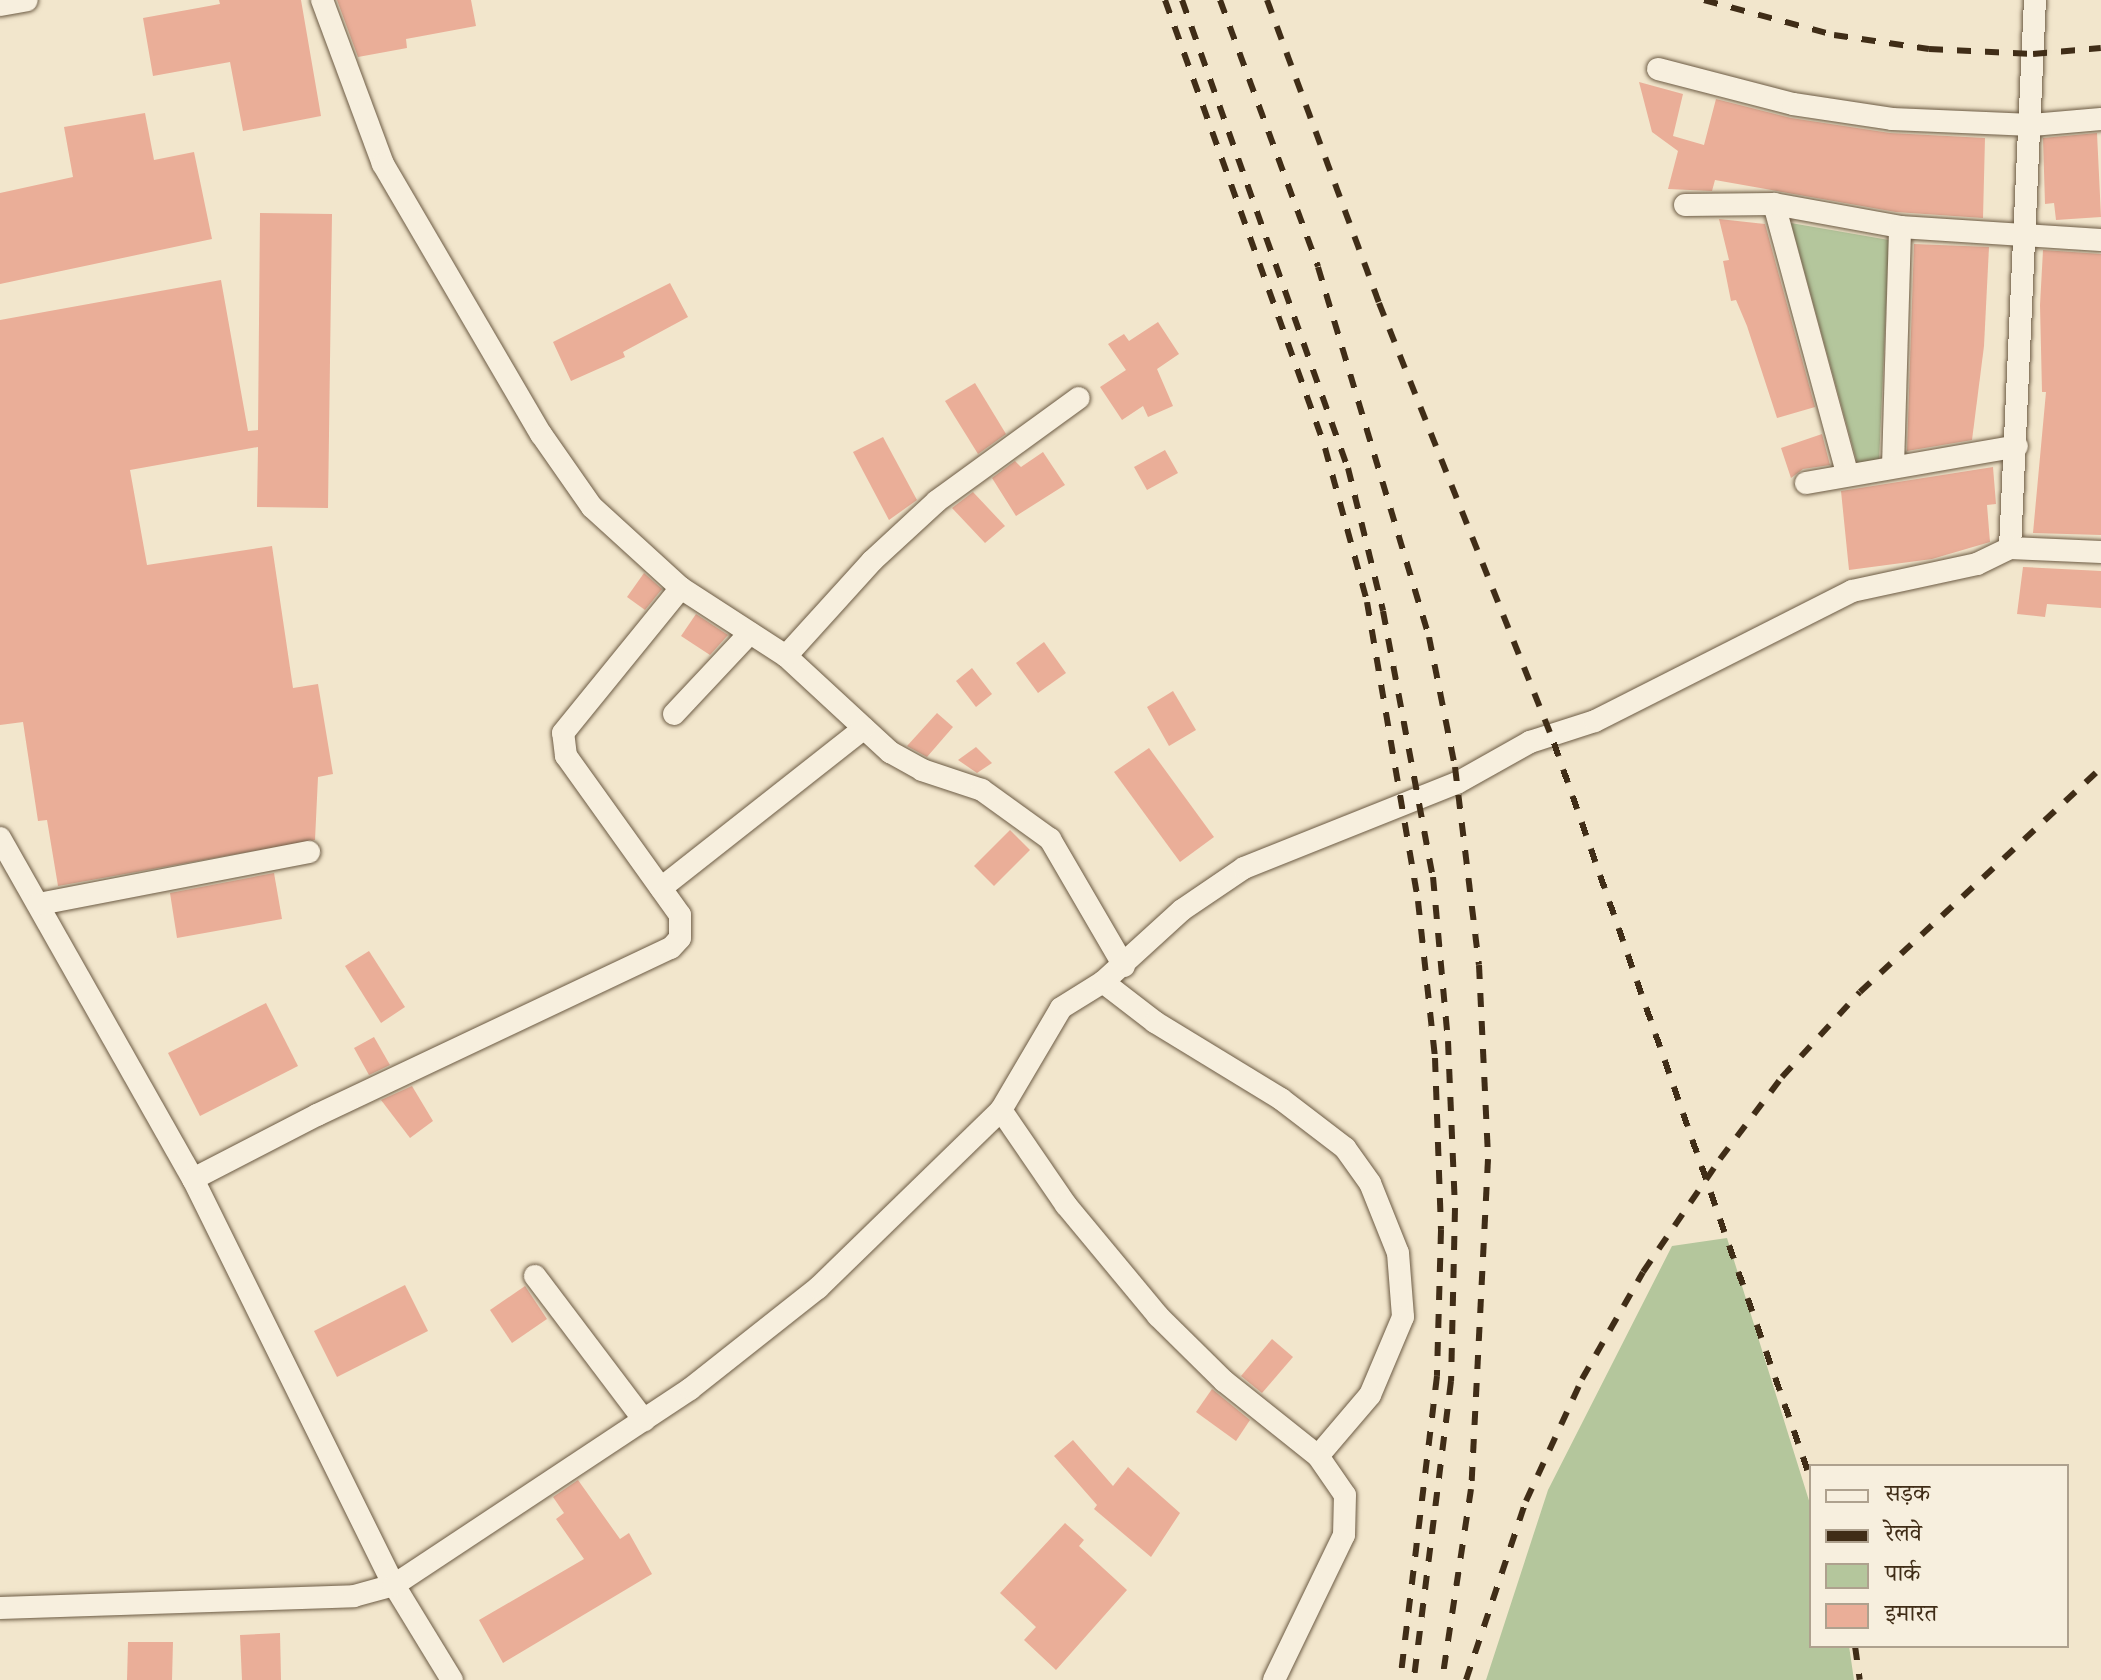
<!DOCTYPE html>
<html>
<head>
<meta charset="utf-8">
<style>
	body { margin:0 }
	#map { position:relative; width:2101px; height:1680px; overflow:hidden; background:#f2e6cc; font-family:Cardo,"Noto Serif Devanagari",serif }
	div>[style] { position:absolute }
	.green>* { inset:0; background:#b4c69c }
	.building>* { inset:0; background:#eaae98 }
	.roads { filter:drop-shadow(0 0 2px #6c5b44) drop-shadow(0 0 2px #6c5b44) }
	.minor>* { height:22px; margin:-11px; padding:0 11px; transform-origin:11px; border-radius:11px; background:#f7efde }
	.rail>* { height:6px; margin-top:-3px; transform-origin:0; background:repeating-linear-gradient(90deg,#402d17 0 14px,transparent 0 28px) }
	span { translate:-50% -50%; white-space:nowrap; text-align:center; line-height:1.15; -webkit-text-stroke:8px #f7efde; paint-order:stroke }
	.legend { position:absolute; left:1809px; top:1464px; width:260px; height:184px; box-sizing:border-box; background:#f7efde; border:2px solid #aea18e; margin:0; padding:10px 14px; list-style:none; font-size:24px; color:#402d17 }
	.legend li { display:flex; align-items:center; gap:16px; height:40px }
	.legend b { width:40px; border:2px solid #aea18e }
</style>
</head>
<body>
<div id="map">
	<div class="green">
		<div style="clip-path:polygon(1791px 223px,1889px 240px,1879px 462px,1858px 466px)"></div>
		<div style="clip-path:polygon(1727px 1238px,1811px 1507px,1811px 1646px,1849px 1646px,1854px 1680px,1486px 1680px,1548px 1490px,1672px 1246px)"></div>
	</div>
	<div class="building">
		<div style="clip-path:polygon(219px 0,301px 0,321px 116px,243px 131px,230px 62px,153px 76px,143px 18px,220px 4px)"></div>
		<div style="clip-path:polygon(337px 0,471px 0,476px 26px,406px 39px,407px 48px,358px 57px)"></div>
		<div style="clip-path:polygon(1639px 82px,1683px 94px,1673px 136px,1704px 145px,1716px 99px,1791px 118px,1890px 133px,1985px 138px,1983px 218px,1896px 212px,1715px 180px,1712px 191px,1668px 189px,1678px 151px,1652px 132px)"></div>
		<div style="clip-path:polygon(145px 113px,154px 160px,194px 152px,212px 239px,0 284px,0 193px,73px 177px,64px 127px)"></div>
		<div style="clip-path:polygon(2097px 133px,2101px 217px,2056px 220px,2054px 203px,2045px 204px,2043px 138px)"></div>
		<div style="clip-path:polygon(260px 213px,332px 214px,328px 508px,257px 507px,258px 447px,130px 470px,147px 565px,272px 546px,293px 688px,318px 684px,333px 774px,318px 777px,315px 840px,58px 886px,47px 820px,38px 821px,23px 722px,0 725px,0 320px,221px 280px,248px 431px,258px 430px)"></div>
		<div style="clip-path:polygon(1719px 219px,1765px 224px,1815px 407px,1777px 418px,1747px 326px,1736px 300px,1731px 301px,1723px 261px,1729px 260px)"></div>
		<div style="clip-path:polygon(1914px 244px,1989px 247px,1984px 346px,1972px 440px,1907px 451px)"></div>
		<div style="clip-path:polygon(2043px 250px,2101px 254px,2101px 535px,2033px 533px,2046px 392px,2042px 392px,2040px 305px)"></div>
		<div style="clip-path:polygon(670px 283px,688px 317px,623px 352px,625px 357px,571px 381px,553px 342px)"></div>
		<div style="clip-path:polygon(1158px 322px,1179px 354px,1157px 369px,1173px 406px,1148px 417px,1143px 406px,1122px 420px,1100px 387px,1126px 370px,1108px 344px,1124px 334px,1129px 341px)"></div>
		<div style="clip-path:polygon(975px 383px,1006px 434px,978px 454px,945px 401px)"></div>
		<div style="clip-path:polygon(1822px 434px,1830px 465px,1803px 469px,1791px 478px,1781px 448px)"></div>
		<div style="clip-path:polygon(883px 437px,917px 500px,889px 520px,853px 452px)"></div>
		<div style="clip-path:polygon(1165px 450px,1178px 473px,1147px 490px,1134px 467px)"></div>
		<div style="clip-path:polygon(1043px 452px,1065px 485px,1016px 516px,992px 478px,1015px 461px,1021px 467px)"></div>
		<div style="clip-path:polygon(1993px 467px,1996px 504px,1987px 505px,1990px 542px,1932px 559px,1849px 570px,1841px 491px)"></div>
		<div style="clip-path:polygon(973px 492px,1005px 526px,985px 543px,952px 508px)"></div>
		<div style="clip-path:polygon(2023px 567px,2101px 571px,2101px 608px,2047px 604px,2045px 617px,2017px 614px)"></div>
		<div style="clip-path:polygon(644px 573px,662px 589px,645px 610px,627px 597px)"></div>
		<div style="clip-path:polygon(696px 614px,728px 635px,710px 655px,681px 636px)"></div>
		<div style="clip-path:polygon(1044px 642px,1066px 673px,1038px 693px,1016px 663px)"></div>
		<div style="clip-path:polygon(972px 668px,992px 694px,976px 707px,956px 681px)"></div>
		<div style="clip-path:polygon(1173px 691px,1196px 730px,1169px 746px,1147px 707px)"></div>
		<div style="clip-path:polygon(937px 713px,953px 727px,927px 757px,907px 746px)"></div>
		<div style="clip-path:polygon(976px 747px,992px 763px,977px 773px,958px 760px)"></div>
		<div style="clip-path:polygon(1149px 748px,1214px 837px,1180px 862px,1114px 772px)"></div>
		<div style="clip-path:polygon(1010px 830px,1030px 850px,994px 886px,974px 866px)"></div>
		<div style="clip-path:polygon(274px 873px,282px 919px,177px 938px,170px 893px)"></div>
		<div style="clip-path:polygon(369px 951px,405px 1007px,381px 1023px,345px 966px)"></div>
		<div style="clip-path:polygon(266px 1003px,298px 1066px,200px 1116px,168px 1053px)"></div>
		<div style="clip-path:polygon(374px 1037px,390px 1065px,369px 1075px,354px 1048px)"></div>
		<div style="clip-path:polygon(412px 1086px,433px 1121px,410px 1138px,381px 1100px)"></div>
		<div style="clip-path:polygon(405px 1285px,428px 1331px,337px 1377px,314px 1331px)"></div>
		<div style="clip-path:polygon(525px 1286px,547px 1319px,512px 1343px,490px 1310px)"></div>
		<div style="clip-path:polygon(1272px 1339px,1293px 1357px,1262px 1393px,1241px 1376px)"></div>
		<div style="clip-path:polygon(1212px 1389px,1250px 1420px,1236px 1441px,1196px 1412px)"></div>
		<div style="clip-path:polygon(1073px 1440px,1113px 1486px,1128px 1467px,1180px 1513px,1151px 1557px,1094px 1509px,1097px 1505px,1054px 1456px)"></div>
		<div style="clip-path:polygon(578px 1480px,620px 1539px,629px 1533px,652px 1574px,503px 1663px,479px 1620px,584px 1559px,556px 1519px,564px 1513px,553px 1497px)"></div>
		<div style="clip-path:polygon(1065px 1523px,1084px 1540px,1079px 1546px,1127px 1590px,1056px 1670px,1024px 1640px,1036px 1627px,1000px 1593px)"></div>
		<div style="clip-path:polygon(280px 1633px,281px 1680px,242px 1680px,240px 1635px)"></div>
		<div style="clip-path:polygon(128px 1642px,173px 1642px,172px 1680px,127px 1680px)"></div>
	</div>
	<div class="roads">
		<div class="minor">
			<div style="left:322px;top:0;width:175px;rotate:69.6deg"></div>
			<div style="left:383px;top:164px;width:313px;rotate:59.7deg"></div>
			<div style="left:541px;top:434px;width:89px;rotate:55.1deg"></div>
			<div style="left:592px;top:507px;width:120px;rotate:42.3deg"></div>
			<div style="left:681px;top:588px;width:125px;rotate:32.9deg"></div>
			<div style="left:786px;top:656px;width:142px;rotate:42.7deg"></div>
			<div style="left:890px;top:752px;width:37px;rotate:29deg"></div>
			<div style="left:922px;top:770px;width:63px;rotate:18.4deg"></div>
			<div style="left:982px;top:790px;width:84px;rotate:35.8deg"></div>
			<div style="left:1050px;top:839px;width:147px;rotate:59.8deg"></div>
			<div style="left:0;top:5px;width:27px;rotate:-10deg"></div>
			<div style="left:1658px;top:69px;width:139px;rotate:14.5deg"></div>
			<div style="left:1793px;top:104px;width:100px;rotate:8.6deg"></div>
			<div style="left:1892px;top:119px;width:140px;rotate:2.5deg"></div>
			<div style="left:2032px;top:125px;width:69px;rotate:-5deg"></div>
			<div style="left:1774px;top:204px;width:279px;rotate:74.8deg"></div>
			<div style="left:1685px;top:205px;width:89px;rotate:-0.6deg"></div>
			<div style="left:1774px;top:204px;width:128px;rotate:10.3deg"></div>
			<div style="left:1900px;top:227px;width:201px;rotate:3.7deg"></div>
			<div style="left:1893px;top:466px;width:239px;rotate:-88.3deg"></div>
			<div style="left:1806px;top:483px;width:214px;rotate:-9.9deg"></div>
			<div style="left:2010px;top:548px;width:549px;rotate:-87.39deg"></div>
			<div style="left:786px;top:656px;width:128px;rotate:-47.8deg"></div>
			<div style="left:872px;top:561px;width:88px;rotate:-42.7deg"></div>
			<div style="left:937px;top:501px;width:175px;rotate:-36deg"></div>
			<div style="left:674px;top:714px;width:111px;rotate:-46.8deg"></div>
			<div style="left:0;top:838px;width:392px;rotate:60.5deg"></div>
			<div style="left:193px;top:1179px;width:453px;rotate:63.7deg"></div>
			<div style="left:394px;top:1585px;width:111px;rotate:58.6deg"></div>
			<div style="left:661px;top:888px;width:258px;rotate:-38.2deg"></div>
			<div style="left:39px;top:904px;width:275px;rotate:-10.9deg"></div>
			<div style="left:1103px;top:982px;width:66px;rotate:37.6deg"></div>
			<div style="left:1155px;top:1022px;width:148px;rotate:31.4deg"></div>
			<div style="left:1281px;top:1099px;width:81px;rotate:37.4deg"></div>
			<div style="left:1345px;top:1148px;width:43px;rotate:54.5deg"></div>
			<div style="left:1370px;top:1183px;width:75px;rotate:68.2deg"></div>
			<div style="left:1398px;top:1253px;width:64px;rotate:85.5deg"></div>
			<div style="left:1403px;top:1317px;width:85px;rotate:112.9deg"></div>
			<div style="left:1370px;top:1395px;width:80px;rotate:130.4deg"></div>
			<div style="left:1001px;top:1110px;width:115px;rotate:55.6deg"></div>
			<div style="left:1066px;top:1205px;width:144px;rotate:50.3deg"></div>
			<div style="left:1158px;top:1316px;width:93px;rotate:44.6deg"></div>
			<div style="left:1224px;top:1381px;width:120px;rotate:38.6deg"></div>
			<div style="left:1318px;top:1456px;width:47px;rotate:55.3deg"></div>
			<div style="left:1345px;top:1495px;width:40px;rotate:91.4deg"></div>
			<div style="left:1344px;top:1535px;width:161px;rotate:115.8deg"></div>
			<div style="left:193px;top:1179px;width:140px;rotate:-27.3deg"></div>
			<div style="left:317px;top:1115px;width:391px;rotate:-25.3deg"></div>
			<div style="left:671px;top:948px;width:13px;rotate:-48deg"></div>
			<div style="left:680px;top:938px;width:23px;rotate:-90deg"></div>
			<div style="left:680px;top:915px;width:196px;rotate:-125.6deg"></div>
			<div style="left:566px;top:756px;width:23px;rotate:-97deg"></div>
			<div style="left:563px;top:733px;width:187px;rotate:-50.9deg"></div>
			<div style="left:535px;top:1276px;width:181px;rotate:52.9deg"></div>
			<div style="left:0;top:1608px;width:354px;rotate:-1.9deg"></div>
			<div style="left:354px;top:1596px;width:41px;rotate:-15.4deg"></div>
			<div style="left:394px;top:1585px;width:355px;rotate:-33.5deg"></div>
			<div style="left:690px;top:1389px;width:163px;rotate:-38.3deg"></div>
			<div style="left:818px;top:1288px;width:255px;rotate:-44.2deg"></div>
			<div style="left:1001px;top:1110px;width:118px;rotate:-59.5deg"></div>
			<div style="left:1061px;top:1008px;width:49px;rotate:-31.8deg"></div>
			<div style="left:1103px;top:982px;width:107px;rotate:-42.3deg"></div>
			<div style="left:1182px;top:910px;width:75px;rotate:-34.1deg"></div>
			<div style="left:1244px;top:868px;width:229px;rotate:-21.8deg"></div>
			<div style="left:1457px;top:783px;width:84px;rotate:-29.3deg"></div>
			<div style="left:1530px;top:742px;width:68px;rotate:-17.9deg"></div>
			<div style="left:1595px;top:721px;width:288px;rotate:-26.8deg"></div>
			<div style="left:1852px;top:591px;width:128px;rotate:-12.2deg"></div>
			<div style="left:1977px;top:564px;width:37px;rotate:-26deg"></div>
			<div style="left:2010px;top:548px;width:91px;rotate:2.5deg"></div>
		</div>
	</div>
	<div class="rail">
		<div style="left:1165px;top:0;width:476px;rotate:70.3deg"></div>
		<div style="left:1325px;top:448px;width:160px;rotate:74.7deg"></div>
		<div style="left:1367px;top:602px;width:303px;rotate:80.3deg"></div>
		<div style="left:1418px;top:901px;width:158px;rotate:83.8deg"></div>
		<div style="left:1435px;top:1058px;width:172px;rotate:88deg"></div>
		<div style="left:1441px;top:1230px;width:146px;rotate:91.6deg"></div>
		<div style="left:1437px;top:1376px;width:306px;rotate:96.9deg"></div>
		<div style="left:1182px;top:0;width:497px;rotate:70.5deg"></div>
		<div style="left:1348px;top:468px;width:147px;rotate:76.2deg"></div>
		<div style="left:1383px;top:611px;width:271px;rotate:79.4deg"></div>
		<div style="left:1433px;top:877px;width:165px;rotate:84.8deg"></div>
		<div style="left:1448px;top:1041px;width:167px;rotate:87.6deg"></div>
		<div style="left:1455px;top:1208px;width:173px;rotate:91.3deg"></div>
		<div style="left:1451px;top:1381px;width:301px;rotate:97.1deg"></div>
		<div style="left:1220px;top:0;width:284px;rotate:69.8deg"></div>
		<div style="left:1318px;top:267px;width:386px;rotate:73.3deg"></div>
		<div style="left:1429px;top:637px;width:133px;rotate:78.7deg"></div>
		<div style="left:1455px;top:767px;width:199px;rotate:83.1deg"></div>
		<div style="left:1479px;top:965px;width:194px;rotate:87.3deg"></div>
		<div style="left:1488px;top:1159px;width:330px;rotate:92.9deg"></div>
		<div style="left:1471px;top:1489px;width:193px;rotate:98.6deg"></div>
		<div style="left:1267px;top:0;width:323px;rotate:69.7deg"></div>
		<div style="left:1379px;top:303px;width:474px;rotate:68.3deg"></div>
		<div style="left:1554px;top:743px;width:781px;rotate:70.78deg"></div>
		<div style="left:1704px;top:0;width:135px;rotate:15.1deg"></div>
		<div style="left:1834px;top:35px;width:96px;rotate:8.4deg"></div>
		<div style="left:1929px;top:49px;width:104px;rotate:2.8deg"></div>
		<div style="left:2033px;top:54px;width:68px;rotate:-5deg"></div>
		<div style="left:1855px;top:1646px;width:34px;rotate:82deg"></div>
		<div style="left:1466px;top:1680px;width:189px;rotate:-71.5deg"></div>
		<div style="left:1526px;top:1501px;width:134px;rotate:-65.3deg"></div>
		<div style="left:1582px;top:1379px;width:123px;rotate:-60.3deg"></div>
		<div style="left:1643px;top:1272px;width:137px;rotate:-55.7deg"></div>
		<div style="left:1720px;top:1159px;width:103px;rotate:-52.9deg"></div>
		<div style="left:1782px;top:1077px;width:115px;rotate:-47.5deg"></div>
		<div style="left:1860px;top:992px;width:329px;rotate:-42.9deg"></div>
	</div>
	<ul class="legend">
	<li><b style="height:10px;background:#f7efde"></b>सड़क</li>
	<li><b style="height:10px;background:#402d17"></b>रेलवे</li>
	<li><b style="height:22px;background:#b4c69c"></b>पार्क</li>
	<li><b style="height:22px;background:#eaae98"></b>इमारत</li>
	</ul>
</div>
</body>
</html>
